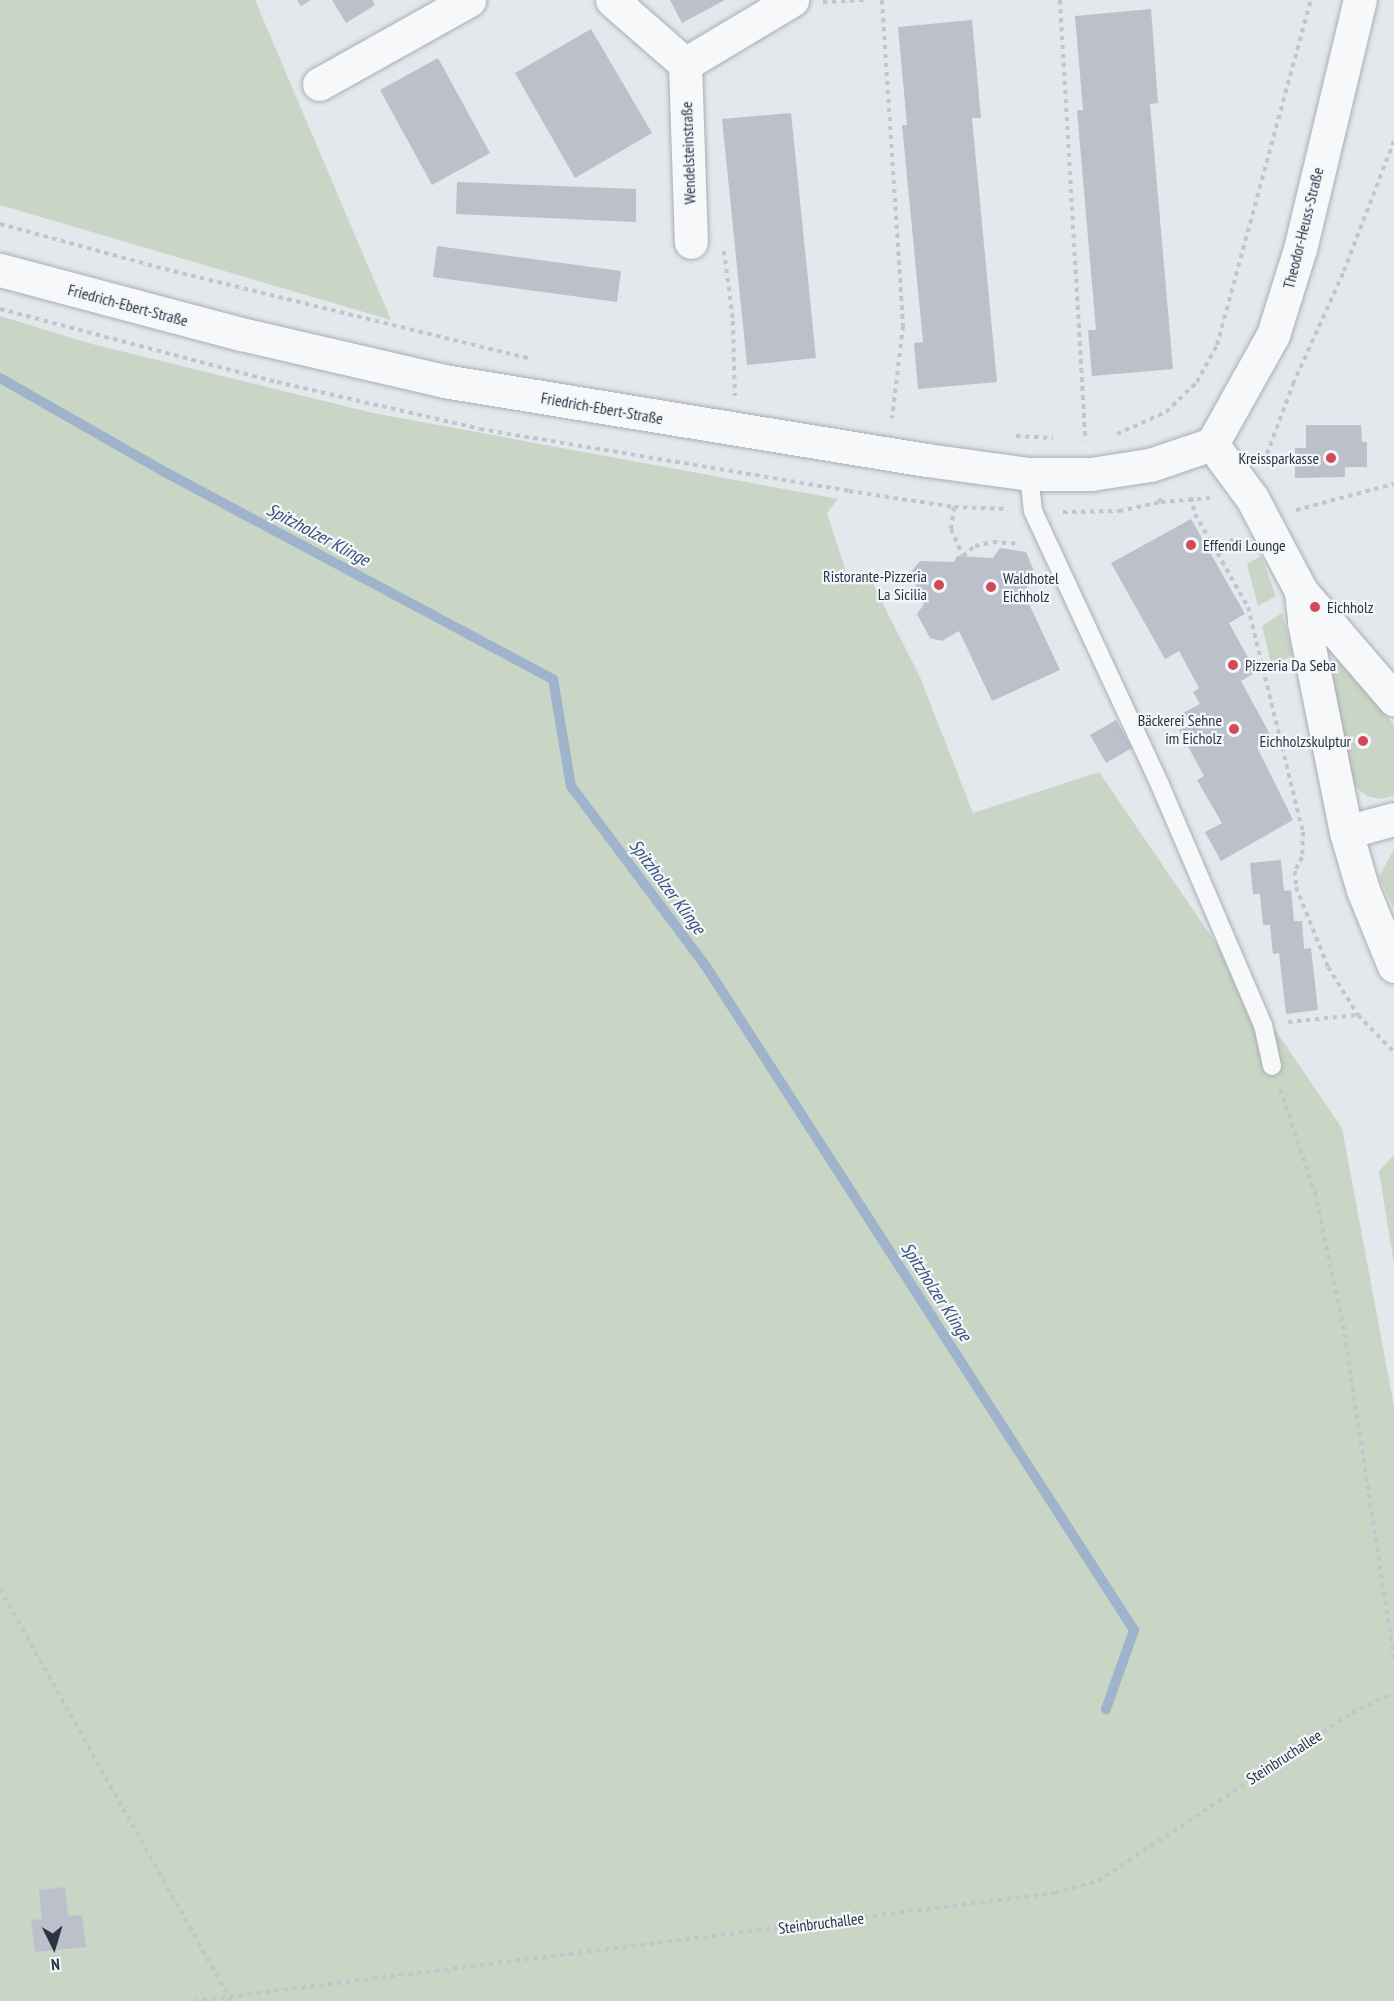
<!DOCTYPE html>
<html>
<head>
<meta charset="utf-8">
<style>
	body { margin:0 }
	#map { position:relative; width:1394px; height:2001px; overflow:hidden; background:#e4e7ec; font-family:"PT Sans Narrow",sans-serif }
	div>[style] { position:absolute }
	.green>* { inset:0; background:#c9d6c5 }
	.stream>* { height:10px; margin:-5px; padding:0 5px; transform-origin:5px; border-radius:5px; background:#9fb4cc }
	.building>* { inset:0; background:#bbc0ca }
	.path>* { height:4px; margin-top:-2px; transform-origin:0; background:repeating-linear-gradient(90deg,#c2c5cb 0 4.5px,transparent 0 9px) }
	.roads { filter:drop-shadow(0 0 2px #a9aeb7) drop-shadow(0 0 2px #a9aeb7) }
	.service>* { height:18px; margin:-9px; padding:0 9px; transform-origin:9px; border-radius:9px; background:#f7f8fa }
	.minor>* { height:33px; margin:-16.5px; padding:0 16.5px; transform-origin:16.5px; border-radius:16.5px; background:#f7f8fa }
	.dots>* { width:16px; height:16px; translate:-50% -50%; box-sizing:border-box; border:3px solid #f4f6f9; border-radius:50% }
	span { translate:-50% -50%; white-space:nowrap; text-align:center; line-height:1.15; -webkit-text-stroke:4.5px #f4f6f9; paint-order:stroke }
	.street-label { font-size:16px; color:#2b3445 }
	.poi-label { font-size:16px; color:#2b3445 }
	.right { translate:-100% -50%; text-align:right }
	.left { translate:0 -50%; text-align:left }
	.water-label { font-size:18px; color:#34527a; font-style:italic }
	.north { position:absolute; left:24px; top:1917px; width:60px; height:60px; -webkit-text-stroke:4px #f4f6f9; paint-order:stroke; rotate:175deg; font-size:16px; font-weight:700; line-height:24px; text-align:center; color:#2b3445 }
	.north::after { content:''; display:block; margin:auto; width:21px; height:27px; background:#2b3445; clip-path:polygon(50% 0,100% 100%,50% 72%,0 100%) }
</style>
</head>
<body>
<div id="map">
	<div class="green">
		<div style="clip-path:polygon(0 0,255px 0,391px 320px,0 205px)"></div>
		<div style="clip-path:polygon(0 316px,92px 344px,373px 413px,838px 499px,827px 513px,848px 578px,870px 578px,920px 677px,973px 813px,1099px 772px,1342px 1128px,1394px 1406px,1394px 2001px,0 2001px)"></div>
		<div style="clip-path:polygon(1261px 556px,1276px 596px,1258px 606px,1247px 564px)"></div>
		<div style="clip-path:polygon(1282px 613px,1293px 655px,1272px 667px,1262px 626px)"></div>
		<div style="clip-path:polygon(1340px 655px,1394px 725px,1394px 796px,1380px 799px,1367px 796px,1347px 780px,1330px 669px)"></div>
		<div style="clip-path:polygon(1394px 849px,1394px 909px,1379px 877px)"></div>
		<div style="clip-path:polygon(1394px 1155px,1394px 1264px,1379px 1171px)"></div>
	</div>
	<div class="stream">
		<div style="left:0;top:378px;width:185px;rotate:29.7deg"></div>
		<div style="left:161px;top:470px;width:444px;rotate:28.1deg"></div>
		<div style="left:553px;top:679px;width:109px;rotate:80.5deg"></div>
		<div style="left:571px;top:786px;width:227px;rotate:53.2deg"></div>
		<div style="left:707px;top:968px;width:788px;rotate:57.18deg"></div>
		<div style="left:1134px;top:1630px;width:84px;rotate:109.5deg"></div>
	</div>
	<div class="building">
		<div style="clip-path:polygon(297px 0,311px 0,301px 6px)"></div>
		<div style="clip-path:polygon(332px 0,372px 0,375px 5px,346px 23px)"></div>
		<div style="clip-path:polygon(670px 0,725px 0,682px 23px)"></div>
		<div style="clip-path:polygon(1151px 9px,1158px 103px,1150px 104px,1173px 369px,1092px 376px,1088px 330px,1096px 330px,1077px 110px,1083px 110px,1075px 16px)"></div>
		<div style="clip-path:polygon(972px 20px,981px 118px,972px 118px,997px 382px,918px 389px,914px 343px,923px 342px,902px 125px,907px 125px,898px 27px)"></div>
		<div style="clip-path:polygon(591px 29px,652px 133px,575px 178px,515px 73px)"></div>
		<div style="clip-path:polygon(438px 58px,490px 153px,432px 185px,380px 90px)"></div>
		<div style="clip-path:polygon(791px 113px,816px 358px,747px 365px,722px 119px)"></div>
		<div style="clip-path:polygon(457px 182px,636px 189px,636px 222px,456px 214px)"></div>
		<div style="clip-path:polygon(437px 246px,621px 271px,617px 302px,433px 277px)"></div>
		<div style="clip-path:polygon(1306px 425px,1361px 425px,1362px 442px,1367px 442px,1367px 467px,1345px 467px,1345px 477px,1295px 478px,1295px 448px,1306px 448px)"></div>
		<div style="clip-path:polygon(1191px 519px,1245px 614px,1229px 623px,1256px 672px,1241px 681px,1272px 738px,1257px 747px,1293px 820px,1221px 861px,1205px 832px,1222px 823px,1197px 780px,1204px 776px,1179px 730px,1189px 724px,1183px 713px,1200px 704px,1193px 692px,1199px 688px,1179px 651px,1165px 659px,1111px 563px)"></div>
		<div style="clip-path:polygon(1000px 548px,1026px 552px,1037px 578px,1023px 591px,1060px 670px,992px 701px,959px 631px,942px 641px,930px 638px,917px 614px,924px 604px,910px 573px,920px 561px,954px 562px,957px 556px,993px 558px)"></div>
		<div style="clip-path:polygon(1116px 720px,1132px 748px,1106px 763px,1090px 735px)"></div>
		<div style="clip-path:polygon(1281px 860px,1284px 891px,1291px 890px,1294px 921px,1302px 921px,1304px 949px,1311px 948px,1318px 1010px,1286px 1014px,1279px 953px,1273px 954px,1270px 925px,1263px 925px,1260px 894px,1253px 894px,1250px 863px)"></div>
		<div style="clip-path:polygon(65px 1887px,68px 1916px,82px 1915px,86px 1947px,35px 1952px,31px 1920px,42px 1919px,39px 1890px)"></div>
	</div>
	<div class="path">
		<div style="left:882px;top:0;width:327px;rotate:86.3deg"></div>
		<div style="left:903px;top:326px;width:93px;rotate:96.8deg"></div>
		<div style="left:1060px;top:0;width:441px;rotate:86.7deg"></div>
		<div style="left:823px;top:2px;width:41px;rotate:-2.8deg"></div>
		<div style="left:0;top:224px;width:171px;rotate:15.3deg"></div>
		<div style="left:165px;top:269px;width:377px;rotate:13.8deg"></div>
		<div style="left:724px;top:251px;width:71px;rotate:82.7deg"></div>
		<div style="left:733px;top:321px;width:75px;rotate:88.5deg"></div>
		<div style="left:0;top:309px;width:286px;rotate:14.8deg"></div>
		<div style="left:277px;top:382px;width:208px;rotate:13deg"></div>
		<div style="left:480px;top:429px;width:374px;rotate:9.5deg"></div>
		<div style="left:849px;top:491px;width:106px;rotate:8.7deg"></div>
		<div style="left:954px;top:507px;width:53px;rotate:2.2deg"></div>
		<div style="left:1117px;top:434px;width:54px;rotate:-24.2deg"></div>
		<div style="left:1166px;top:412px;width:43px;rotate:-44.1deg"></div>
		<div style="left:1197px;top:382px;width:42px;rotate:-61.6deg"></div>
		<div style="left:1217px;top:345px;width:358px;rotate:-74.8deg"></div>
		<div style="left:1016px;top:436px;width:37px;rotate:3deg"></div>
		<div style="left:1270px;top:463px;width:9px;rotate:-108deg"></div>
		<div style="left:1267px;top:454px;width:75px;rotate:-69.6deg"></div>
		<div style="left:1293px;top:384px;width:124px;rotate:-65.7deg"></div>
		<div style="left:1344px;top:271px;width:139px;rotate:-69deg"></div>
		<div style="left:1191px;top:497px;width:17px;rotate:77deg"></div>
		<div style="left:1195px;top:514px;width:107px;rotate:60.3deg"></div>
		<div style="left:1248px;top:607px;width:232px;rotate:76.3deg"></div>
		<div style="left:1303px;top:832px;width:25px;rotate:92deg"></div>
		<div style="left:1302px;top:857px;width:16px;rotate:117deg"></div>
		<div style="left:1295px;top:871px;width:16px;rotate:86deg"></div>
		<div style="left:1296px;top:887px;width:86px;rotate:68.2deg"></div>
		<div style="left:1328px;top:967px;width:57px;rotate:58deg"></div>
		<div style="left:1161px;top:502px;width:49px;rotate:-4.7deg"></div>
		<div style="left:954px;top:507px;width:22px;rotate:98deg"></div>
		<div style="left:951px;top:529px;width:30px;rotate:66deg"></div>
		<div style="left:963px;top:556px;width:16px;rotate:-40deg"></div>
		<div style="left:975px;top:546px;width:18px;rotate:-13deg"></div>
		<div style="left:993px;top:542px;width:27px;rotate:4deg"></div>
		<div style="left:1296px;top:510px;width:101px;rotate:-14.9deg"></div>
		<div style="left:1063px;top:512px;width:56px;rotate:-1deg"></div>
		<div style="left:1119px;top:511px;width:43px;rotate:-12.1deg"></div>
		<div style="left:1161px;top:502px;width:4px;rotate:-117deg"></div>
		<div style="left:1218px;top:555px;width:25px;rotate:-47deg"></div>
		<div style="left:1288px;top:1022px;width:70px;rotate:-5.7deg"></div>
		<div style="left:1358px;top:1015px;width:52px;rotate:45.8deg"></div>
		<div style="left:1280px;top:1089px;width:110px;rotate:71.4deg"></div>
		<div style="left:1315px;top:1193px;width:135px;rotate:78deg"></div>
		<div style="left:1343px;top:1325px;width:337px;rotate:81.3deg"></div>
		<div style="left:0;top:1589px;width:472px;rotate:60.7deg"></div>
		<div style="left:194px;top:2001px;width:868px;rotate:-7.15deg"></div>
		<div style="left:1055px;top:1893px;width:45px;rotate:-15.6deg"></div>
		<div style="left:1098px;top:1881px;width:305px;rotate:-33.5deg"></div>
		<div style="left:1352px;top:1713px;width:47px;rotate:-25.5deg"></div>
	</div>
	<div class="roads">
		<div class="service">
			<div style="left:1029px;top:474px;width:37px;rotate:84deg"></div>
			<div style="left:1033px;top:511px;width:302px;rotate:65.1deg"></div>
			<div style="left:1160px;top:785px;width:261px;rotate:66.8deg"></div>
			<div style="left:1263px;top:1025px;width:42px;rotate:77.6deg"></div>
		</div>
		<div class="minor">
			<div style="left:612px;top:0;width:97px;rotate:41.2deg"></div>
			<div style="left:685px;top:64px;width:125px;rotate:-30.9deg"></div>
			<div style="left:685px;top:64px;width:178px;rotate:88.1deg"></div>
			<div style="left:319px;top:84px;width:172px;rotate:-29.2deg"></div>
			<div style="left:0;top:270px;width:249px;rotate:14.9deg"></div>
			<div style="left:241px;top:334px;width:208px;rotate:13deg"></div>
			<div style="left:444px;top:381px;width:489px;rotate:9.3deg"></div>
			<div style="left:927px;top:460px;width:103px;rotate:7.8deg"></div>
			<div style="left:1029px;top:474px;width:62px"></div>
			<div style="left:1091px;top:474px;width:60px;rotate:-8.7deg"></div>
			<div style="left:1150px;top:465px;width:65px;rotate:-18.7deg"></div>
			<div style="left:1212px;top:444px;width:125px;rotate:-60.8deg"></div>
			<div style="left:1273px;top:335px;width:90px;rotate:-72.6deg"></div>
			<div style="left:1300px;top:249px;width:256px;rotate:-76.5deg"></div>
			<div style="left:1212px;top:444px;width:67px;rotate:53.5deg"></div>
			<div style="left:1252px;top:498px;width:105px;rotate:62.2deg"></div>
			<div style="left:1301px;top:591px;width:143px;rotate:49.3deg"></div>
			<div style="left:1301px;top:591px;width:31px;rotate:84deg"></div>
			<div style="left:1304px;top:622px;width:214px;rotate:78.7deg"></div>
			<div style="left:1346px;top:832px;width:60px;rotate:73.7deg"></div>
			<div style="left:1363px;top:890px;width:82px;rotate:67.8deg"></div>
			<div style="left:1346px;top:832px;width:50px;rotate:-15.2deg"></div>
		</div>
	</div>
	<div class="dots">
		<div style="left:1331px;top:458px;background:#d1495b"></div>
		<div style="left:1191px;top:545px;background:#d1495b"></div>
		<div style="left:939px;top:585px;background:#d1495b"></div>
		<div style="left:991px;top:587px;background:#d1495b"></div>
		<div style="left:1315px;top:607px;background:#d1495b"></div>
		<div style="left:1233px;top:665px;background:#d1495b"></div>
		<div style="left:1234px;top:729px;background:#d1495b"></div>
		<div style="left:1363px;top:741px;background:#d1495b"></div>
	</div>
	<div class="street-label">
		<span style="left:688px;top:153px;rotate:-92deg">Wendelsteinstraße</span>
		<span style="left:1303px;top:228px;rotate:-76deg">Theodor-Heuss-Straße</span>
		<span style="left:128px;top:305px;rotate:15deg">Friedrich-Ebert-Straße</span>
		<span style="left:602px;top:408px;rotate:10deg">Friedrich-Ebert-Straße</span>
		<span style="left:1284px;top:1757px;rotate:-33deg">Steinbruchallee</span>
		<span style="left:821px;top:1923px;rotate:-7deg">Steinbruchallee</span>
	</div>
	<div class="poi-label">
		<span class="right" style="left:1319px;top:458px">Kreissparkasse</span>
		<span class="left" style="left:1203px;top:545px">Effendi Lounge</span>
		<span class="right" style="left:927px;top:585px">Ristorante-Pizzeria<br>La Sicilia</span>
		<span class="left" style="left:1003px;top:587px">Waldhotel<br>Eichholz</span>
		<span class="left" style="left:1327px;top:607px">Eichholz</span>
		<span class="left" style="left:1245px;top:665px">Pizzeria Da Seba</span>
		<span class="right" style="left:1222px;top:729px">Bäckerei Sehne<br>im Eicholz</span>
		<span class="right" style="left:1351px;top:741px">Eichholzskulptur</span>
	</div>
	<div class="water-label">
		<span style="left:318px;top:535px;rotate:28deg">Spitzholzer Klinge</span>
		<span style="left:667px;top:887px;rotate:53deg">Spitzholzer Klinge</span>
		<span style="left:936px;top:1292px;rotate:57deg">Spitzholzer Klinge</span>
	</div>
	<div class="north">N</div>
</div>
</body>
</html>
